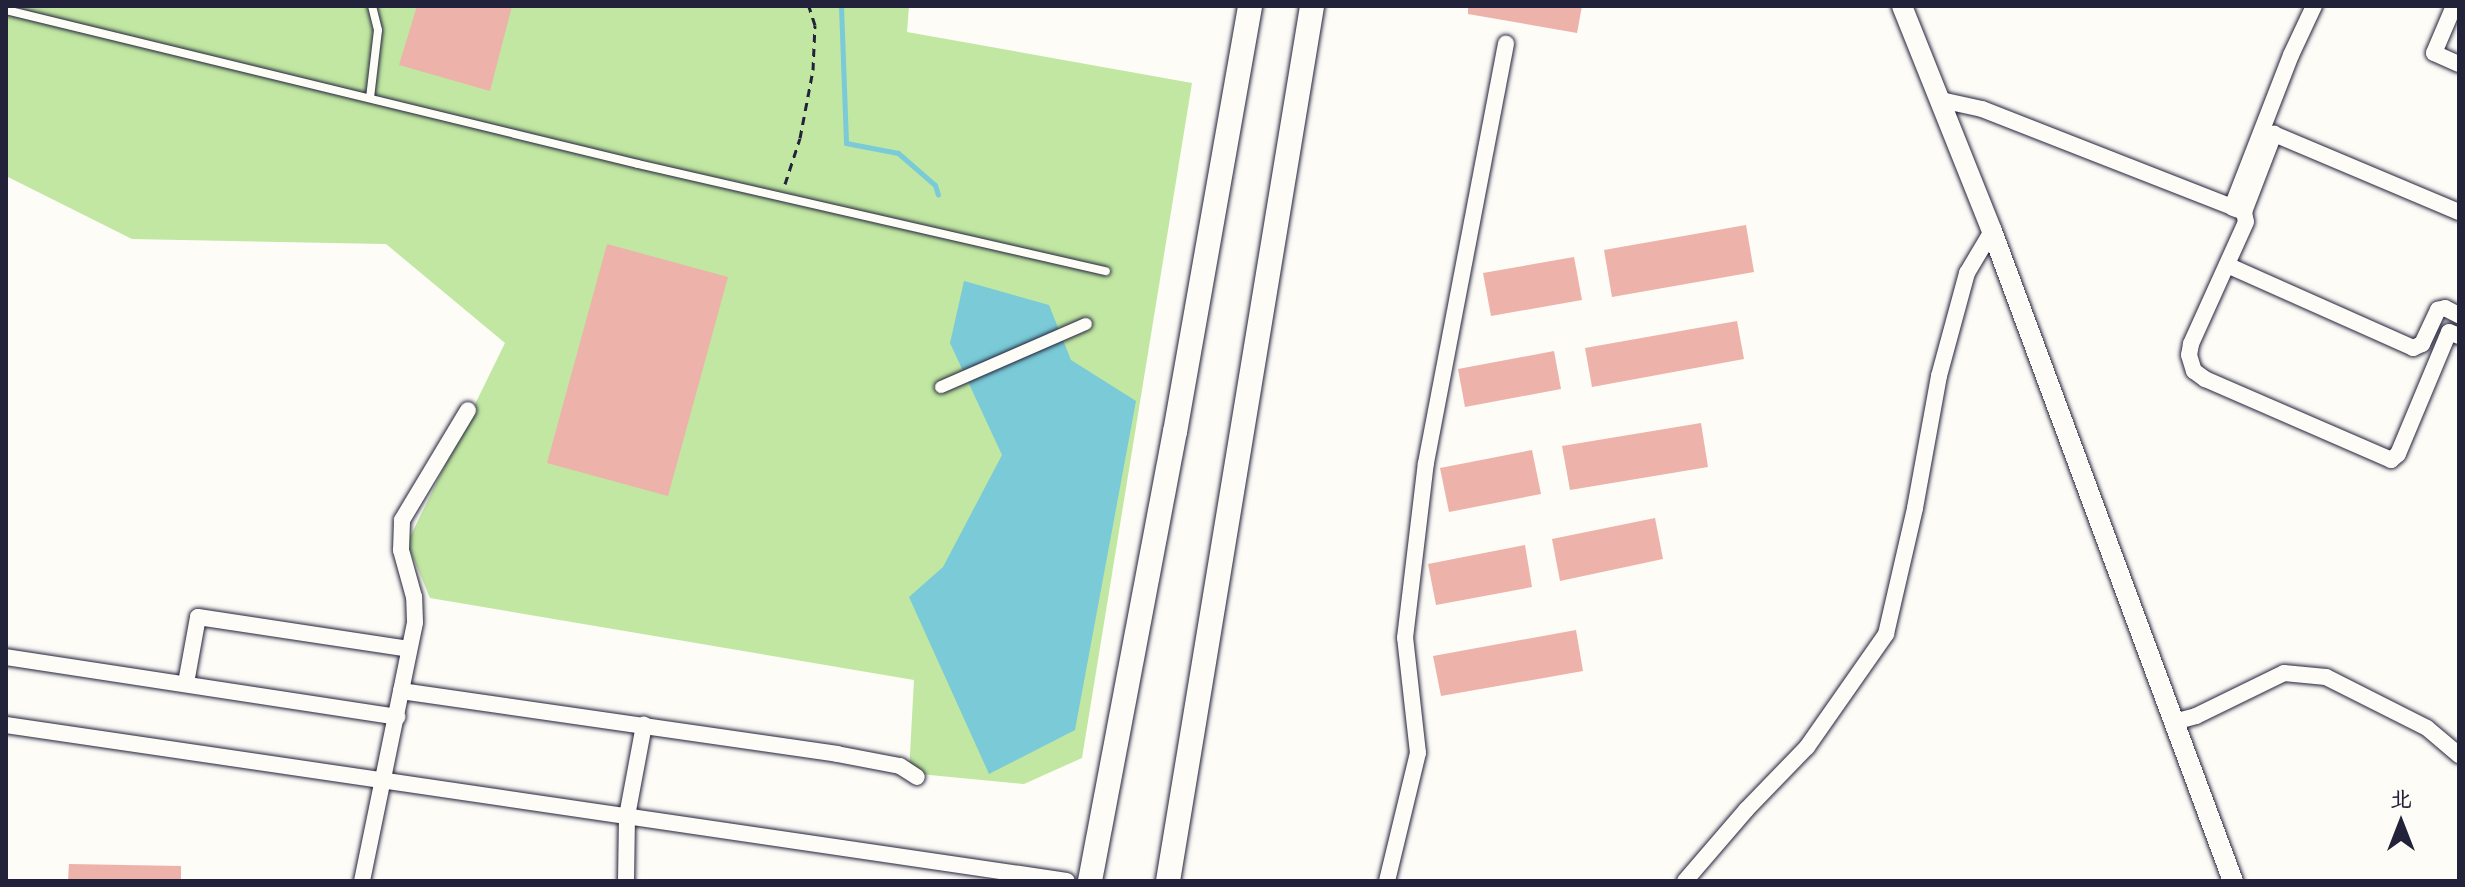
<!DOCTYPE html>
<html>
<head>
<meta charset="utf-8">
<style>
	body { margin:0 }
	#map { position:relative; width:2465px; height:887px; overflow:hidden; background:#fdfcf7; font-family:Pangolin,"LXGW WenKai TC",sans-serif }
	div>[style] { position:absolute }
	.green>* { inset:0; background:#c1e7a2 }
	.water>* { inset:0; background:#7acad7 }
	.stream>* { height:5px; margin:-2.5px; padding:0 2.5px; transform-origin:2.5px; border-radius:2.5px; background:#7acad7 }
	.building>* { inset:0; background:#edb2aa }
	.path>* { height:3px; margin-top:-1.5px; transform-origin:0; background:repeating-linear-gradient(90deg,#22223b 0 8px,transparent 0 14px) }
	.roads { filter:drop-shadow(0 0 2px #22223b) drop-shadow(0 0 2px #22223b) }
	.service>* { height:8px; margin:-4px; padding:0 4px; transform-origin:4px; border-radius:4px; background:#fdfcf7 }
	.pedestrian>* { height:12px; margin:-6px; padding:0 6px; transform-origin:6px; border-radius:6px; background:#fdfcf7 }
	.minor>* { height:16px; margin:-8px; padding:0 8px; transform-origin:8px; border-radius:8px; background:#fdfcf7 }
	.tertiary>* { height:20px; margin:-10px; padding:0 10px; transform-origin:10px; border-radius:10px; background:#fdfcf7 }
	.primary>* { height:24px; margin:-12px; padding:0 12px; transform-origin:12px; border-radius:12px; background:#fdfcf7 }
	span { translate:-50% -50%; white-space:nowrap; text-align:center; line-height:1.15; -webkit-text-stroke:6px #fdfcf7; paint-order:stroke }
	.frame { position:absolute; inset:0; border:8px solid #22223b; pointer-events:none }
	.north { position:absolute; left:2361px; top:783px; width:80px; height:80px; -webkit-text-stroke:6px #fdfcf7; paint-order:stroke; rotate:0deg; font-size:22px; font-weight:700; line-height:32px; text-align:center; color:#22223b }
	.north::after { content:''; display:block; margin:auto; width:28px; height:36px; background:#22223b; clip-path:polygon(50% 0,100% 100%,50% 72%,0 100%) }
</style>
</head>
<body>
<div id="map">
	<div class="green">
		<div style="clip-path:polygon(6px 6px,909px 6px,907px 32px,1192px 83px,1082px 758px,1024px 784px,909px 773px,914px 680px,430px 598px,407px 543px,505px 343px,386px 244px,132px 239px,6px 176px)"></div>
	</div>
	<div class="water">
		<div style="clip-path:polygon(964px 281px,1049px 305px,1071px 360px,1136px 401px,1075px 730px,989px 774px,909px 597px,943px 567px,1002px 455px,950px 343px)"></div>
	</div>
	<div class="stream">
		<div style="left:841px;top:6px;width:137px;rotate:87.9deg"></div>
		<div style="left:846px;top:143px;width:53px;rotate:10.9deg"></div>
		<div style="left:898px;top:153px;width:49px;rotate:40.9deg"></div>
		<div style="left:935px;top:185px;width:10px;rotate:73deg"></div>
	</div>
	<div class="building">
		<div style="clip-path:polygon(417px 6px,512px 6px,490px 91px,399px 65px)"></div>
		<div style="clip-path:polygon(1468px 6px,1582px 6px,1577px 33px,1468px 14px)"></div>
		<div style="clip-path:polygon(1746px 225px,1754px 272px,1612px 297px,1604px 250px)"></div>
		<div style="clip-path:polygon(607px 244px,728px 277px,668px 496px,547px 463px)"></div>
		<div style="clip-path:polygon(1574px 257px,1582px 300px,1491px 316px,1483px 273px)"></div>
		<div style="clip-path:polygon(1737px 321px,1744px 359px,1592px 387px,1585px 348px)"></div>
		<div style="clip-path:polygon(1554px 351px,1561px 389px,1465px 407px,1458px 369px)"></div>
		<div style="clip-path:polygon(1701px 423px,1708px 467px,1570px 490px,1562px 446px)"></div>
		<div style="clip-path:polygon(1532px 450px,1541px 494px,1449px 512px,1440px 468px)"></div>
		<div style="clip-path:polygon(1655px 518px,1663px 559px,1560px 581px,1552px 539px)"></div>
		<div style="clip-path:polygon(1525px 545px,1532px 587px,1436px 605px,1428px 564px)"></div>
		<div style="clip-path:polygon(1576px 630px,1583px 671px,1441px 696px,1433px 656px)"></div>
		<div style="clip-path:polygon(69px 864px,181px 866px,181px 881px,68px 881px)"></div>
	</div>
	<div class="path">
		<div style="left:785px;top:184px;width:48px;rotate:-71.9deg"></div>
		<div style="left:800px;top:138px;width:69px;rotate:-79.2deg"></div>
		<div style="left:813px;top:70px;width:45px;rotate:-87.5deg"></div>
		<div style="left:815px;top:25px;width:20px;rotate:-108deg"></div>
	</div>
	<div class="roads">
		<div class="service">
			<div style="left:6px;top:10px;width:650px;rotate:13.69deg"></div>
			<div style="left:638px;top:164px;width:480px;rotate:12.9deg"></div>
			<div style="left:370px;top:98px;width:68px;rotate:-83.3deg"></div>
			<div style="left:378px;top:30px;width:25px;rotate:-104deg"></div>
		</div>
		<div class="pedestrian">
			<div style="left:941px;top:387px;width:158px;rotate:-23.5deg"></div>
		</div>
		<div class="minor">
			<div style="left:2454px;top:6px;width:51px;rotate:113.1deg"></div>
			<div style="left:2434px;top:53px;width:27px;rotate:24deg"></div>
			<div style="left:1941px;top:100px;width:42px;rotate:12.4deg"></div>
			<div style="left:1982px;top:109px;width:269px;rotate:21.4deg"></div>
			<div style="left:2232px;top:207px;width:163px;rotate:-68.8deg"></div>
			<div style="left:2291px;top:55px;width:54px;rotate:-64.9deg"></div>
			<div style="left:2233px;top:208px;width:12px;rotate:20deg"></div>
			<div style="left:2244px;top:212px;width:84px;rotate:-69deg"></div>
			<div style="left:2274px;top:134px;width:201px;rotate:22.9deg"></div>
			<div style="left:2244px;top:212px;width:10px;rotate:79deg"></div>
			<div style="left:2246px;top:222px;width:134px;rotate:114.3deg"></div>
			<div style="left:2191px;top:344px;width:11px;rotate:100deg"></div>
			<div style="left:2189px;top:355px;width:17px;rotate:73deg"></div>
			<div style="left:2194px;top:371px;width:14px;rotate:36deg"></div>
			<div style="left:2205px;top:379px;width:203px;rotate:23.5deg"></div>
			<div style="left:2391px;top:460px;width:9px;rotate:-41deg"></div>
			<div style="left:2398px;top:454px;width:132px;rotate:-67.3deg"></div>
			<div style="left:2449px;top:332px;width:11px;rotate:22deg"></div>
			<div style="left:2227px;top:265px;width:204px;rotate:24deg"></div>
			<div style="left:2413px;top:348px;width:10px;rotate:-24deg"></div>
			<div style="left:2422px;top:344px;width:38px;rotate:-65deg"></div>
			<div style="left:2438px;top:310px;width:7px;rotate:-16deg"></div>
			<div style="left:2445px;top:308px;width:16px;rotate:27deg"></div>
			<div style="left:6px;top:657px;width:396px;rotate:8.7deg"></div>
			<div style="left:186px;top:683px;width:67px;rotate:-79.7deg"></div>
			<div style="left:198px;top:617px;width:213px;rotate:8.6deg"></div>
			<div style="left:401px;top:691px;width:441px;rotate:8.2deg"></div>
			<div style="left:837px;top:754px;width:64px;rotate:10.8deg"></div>
			<div style="left:900px;top:766px;width:20px;rotate:33deg"></div>
			<div style="left:2174px;top:722px;width:23px;rotate:-15deg"></div>
			<div style="left:2196px;top:716px;width:98px;rotate:-26deg"></div>
			<div style="left:2284px;top:673px;width:42px;rotate:5.4deg"></div>
			<div style="left:2326px;top:677px;width:113px;rotate:26.8deg"></div>
			<div style="left:2427px;top:728px;width:42px;rotate:40.2deg"></div>
			<div style="left:6px;top:725px;width:1072px;rotate:8.36deg"></div>
			<div style="left:362px;top:881px;width:264px;rotate:-78.4deg"></div>
			<div style="left:415px;top:622px;width:25px;rotate:-92deg"></div>
			<div style="left:414px;top:597px;width:49px;rotate:-105.5deg"></div>
			<div style="left:401px;top:550px;width:30px;rotate:-88deg"></div>
			<div style="left:402px;top:520px;width:128px;rotate:-59deg"></div>
			<div style="left:626px;top:881px;width:65px;rotate:-89.1deg"></div>
			<div style="left:627px;top:816px;width:93px;rotate:-79.4deg"></div>
			<div style="left:1387px;top:881px;width:132px;rotate:-76.4deg"></div>
			<div style="left:1418px;top:753px;width:116px;rotate:-96.4deg"></div>
			<div style="left:1405px;top:638px;width:176px;rotate:-83.2deg"></div>
			<div style="left:1426px;top:463px;width:427px;rotate:-79.2deg"></div>
			<div style="left:1685px;top:881px;width:94px;rotate:-49.3deg"></div>
			<div style="left:1746px;top:810px;width:88px;rotate:-45.9deg"></div>
			<div style="left:1807px;top:747px;width:138px;rotate:-55deg"></div>
			<div style="left:1886px;top:634px;width:129px;rotate:-77deg"></div>
			<div style="left:1915px;top:508px;width:134px;rotate:-79.7deg"></div>
			<div style="left:1939px;top:376px;width:107px;rotate:-74.8deg"></div>
			<div style="left:1967px;top:273px;width:49px;rotate:-59.2deg"></div>
		</div>
		<div class="tertiary">
			<div style="left:1902px;top:6px;width:242px;rotate:68.2deg"></div>
			<div style="left:1992px;top:231px;width:693px;rotate:69.66deg"></div>
		</div>
		<div class="primary">
			<div style="left:1090px;top:881px;width:457px;rotate:-79.3deg"></div>
			<div style="left:1175px;top:432px;width:433px;rotate:-80deg"></div>
			<div style="left:1168px;top:881px;width:887px;rotate:-80.65deg"></div>
		</div>
	</div>
	<div class="frame"></div>
	<div class="north">北</div>
</div>
</body>
</html>
